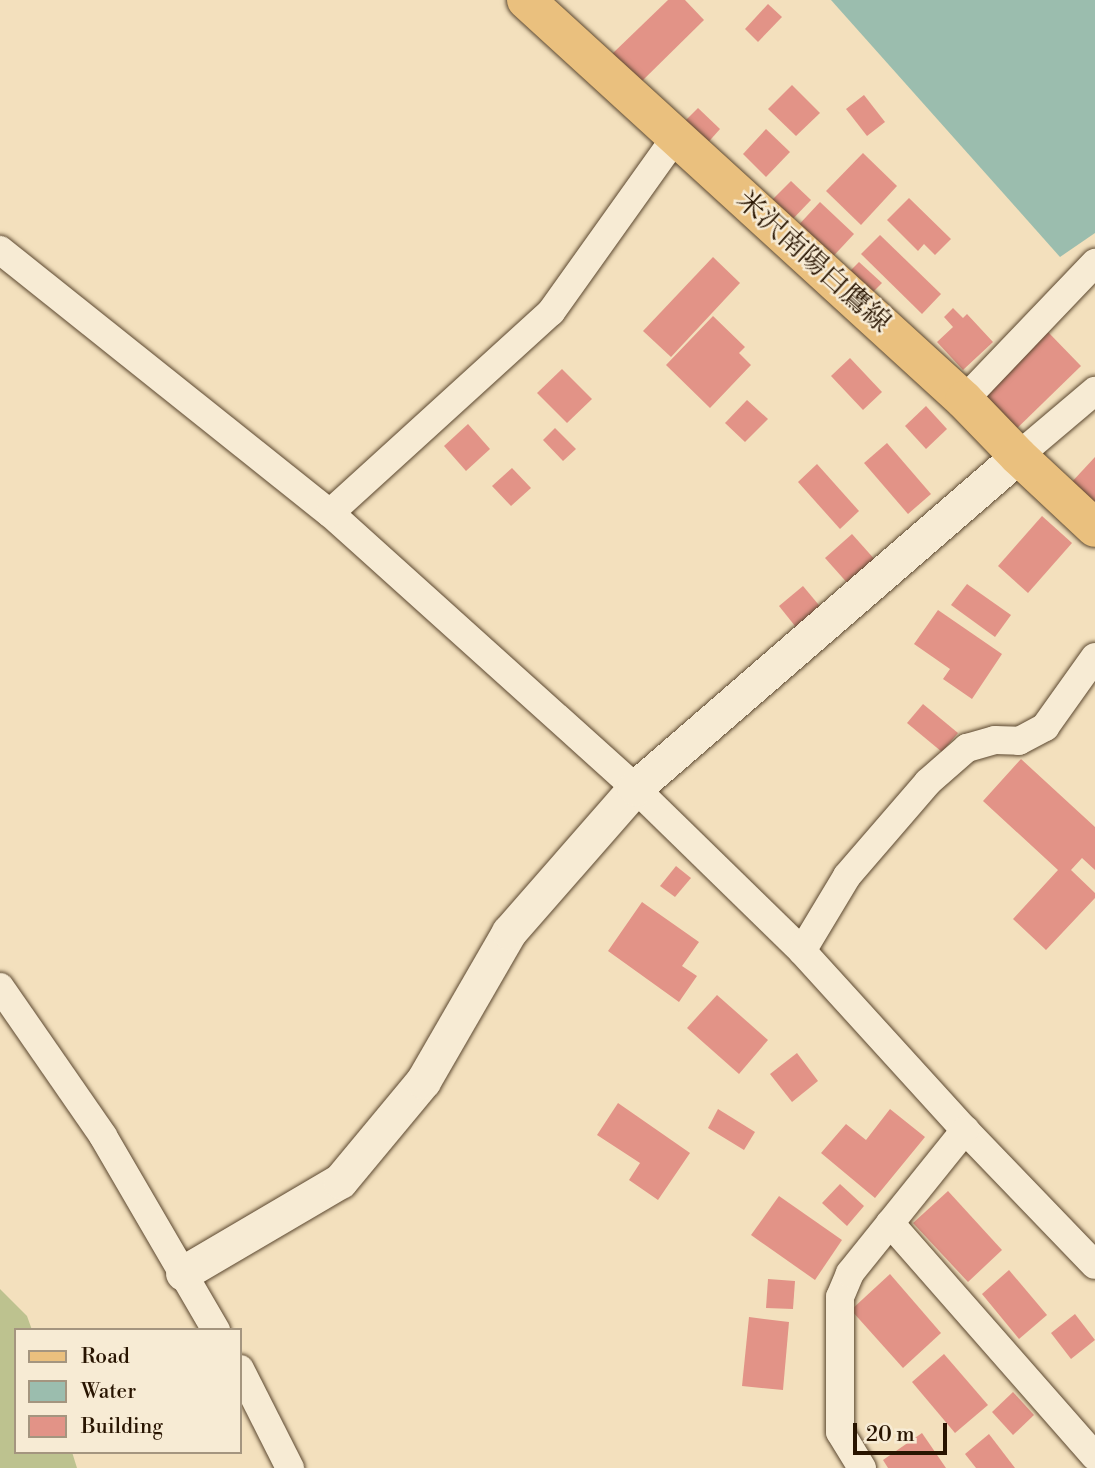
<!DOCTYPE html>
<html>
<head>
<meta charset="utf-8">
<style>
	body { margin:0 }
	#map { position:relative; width:1095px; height:1468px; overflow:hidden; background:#f3e0bd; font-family:"Libre Bodoni","Noto Serif JP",serif }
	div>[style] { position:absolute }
	.green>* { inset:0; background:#bdc28f }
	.water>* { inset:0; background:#9bbdae }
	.building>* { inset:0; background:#e29387 }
	.roads { filter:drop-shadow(0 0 2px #5b472f) drop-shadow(0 0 2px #5b472f) }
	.minor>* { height:28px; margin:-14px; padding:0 14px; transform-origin:14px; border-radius:14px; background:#f7ebd4 }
	.tertiary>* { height:35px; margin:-17.5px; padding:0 17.5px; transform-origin:17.5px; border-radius:17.5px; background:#f7ebd4 }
	.primary>* { height:38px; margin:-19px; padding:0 19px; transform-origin:19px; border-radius:19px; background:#eac07e }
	span { translate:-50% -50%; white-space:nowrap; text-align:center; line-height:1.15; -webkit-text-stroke:5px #f7ebd4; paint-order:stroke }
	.street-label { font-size:28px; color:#281400 }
	.legend { position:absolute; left:14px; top:1328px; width:228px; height:126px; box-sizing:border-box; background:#f7ebd4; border:2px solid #a4957f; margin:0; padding:9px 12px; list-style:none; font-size:21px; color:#281400 }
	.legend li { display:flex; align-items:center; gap:14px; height:35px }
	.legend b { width:35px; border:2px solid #a4957f }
	.scale { position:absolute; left:853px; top:1423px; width:94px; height:32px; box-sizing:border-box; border:4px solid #281400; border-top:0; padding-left:9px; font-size:21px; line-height:24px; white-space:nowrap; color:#281400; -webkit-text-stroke:5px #f7ebd4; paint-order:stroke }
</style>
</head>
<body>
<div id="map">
	<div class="green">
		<div style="clip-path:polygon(0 1289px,27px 1316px,32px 1330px,16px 1330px,16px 1452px,72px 1452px,77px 1468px,0 1468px)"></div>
	</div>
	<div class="water">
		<div style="clip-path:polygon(831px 0,1095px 0,1095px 233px,1060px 257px)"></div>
	</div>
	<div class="building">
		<div style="clip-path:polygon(668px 0,685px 0,704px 20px,640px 83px,612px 54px)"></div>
		<div style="clip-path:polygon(768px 4px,782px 17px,758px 42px,745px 29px)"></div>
		<div style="clip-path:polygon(792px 85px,820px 113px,796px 136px,768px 109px)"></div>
		<div style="clip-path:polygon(864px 95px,885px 122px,867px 136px,846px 109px)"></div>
		<div style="clip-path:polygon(698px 108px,720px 129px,704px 147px,681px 125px)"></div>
		<div style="clip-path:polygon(766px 129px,790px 152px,766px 177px,743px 154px)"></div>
		<div style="clip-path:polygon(863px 153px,897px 186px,861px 225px,826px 191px)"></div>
		<div style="clip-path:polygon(791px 181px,811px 200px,788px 224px,768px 204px)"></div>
		<div style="clip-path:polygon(909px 198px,951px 239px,935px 255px,924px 244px,918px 251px,887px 220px)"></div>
		<div style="clip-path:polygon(820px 202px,854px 234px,826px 264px,793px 231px)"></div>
		<div style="clip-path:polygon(880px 235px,941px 294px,922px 314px,861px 254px)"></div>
		<div style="clip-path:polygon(713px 257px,740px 283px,671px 357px,643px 331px)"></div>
		<div style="clip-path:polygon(859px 262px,882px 283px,869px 296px,846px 275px)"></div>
		<div style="clip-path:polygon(953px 308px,963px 318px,967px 314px,993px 342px,963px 370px,937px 342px,953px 327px,944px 317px)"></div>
		<div style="clip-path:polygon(713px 316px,745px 347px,739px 353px,751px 365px,710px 408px,666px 365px)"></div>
		<div style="clip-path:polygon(1048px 332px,1081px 366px,1010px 435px,977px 400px)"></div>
		<div style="clip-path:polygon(850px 358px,882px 392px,863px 410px,831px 376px)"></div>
		<div style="clip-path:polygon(562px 369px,592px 399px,567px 423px,537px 393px)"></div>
		<div style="clip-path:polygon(747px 400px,768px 419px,745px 442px,725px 423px)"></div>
		<div style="clip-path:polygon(926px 406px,947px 429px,926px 449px,905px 426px)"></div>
		<div style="clip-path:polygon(468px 424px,490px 449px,466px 471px,444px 446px)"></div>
		<div style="clip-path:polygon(555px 428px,576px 449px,563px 461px,543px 440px)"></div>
		<div style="clip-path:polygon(887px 443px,931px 494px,908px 514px,864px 463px)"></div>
		<div style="clip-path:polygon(1095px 457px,1095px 510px,1069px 485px)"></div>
		<div style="clip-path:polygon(817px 464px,859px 511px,840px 529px,798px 482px)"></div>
		<div style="clip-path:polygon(512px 468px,531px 488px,511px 506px,492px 486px)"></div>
		<div style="clip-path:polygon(1042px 516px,1072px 543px,1028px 593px,998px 566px)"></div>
		<div style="clip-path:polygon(852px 534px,885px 571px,858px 595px,825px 558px)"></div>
		<div style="clip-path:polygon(967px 584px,1011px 615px,995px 637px,951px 605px)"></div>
		<div style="clip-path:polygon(803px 586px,828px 616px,803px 636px,779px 606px)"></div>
		<div style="clip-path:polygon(938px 610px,1002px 654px,972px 699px,943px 679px,950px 669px,914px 644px)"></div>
		<div style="clip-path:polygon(923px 704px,958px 733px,942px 752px,907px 723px)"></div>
		<div style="clip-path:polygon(1021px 759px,1095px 827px,1095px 870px,1082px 858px,1071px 870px,1095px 893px,1095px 898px,1046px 950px,1013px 919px,1058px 870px,983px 801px)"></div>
		<div style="clip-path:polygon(676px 866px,691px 878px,675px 897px,660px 886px)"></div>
		<div style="clip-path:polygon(642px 902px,699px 942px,682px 966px,697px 976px,679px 1002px,608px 951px)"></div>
		<div style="clip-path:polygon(717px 995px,768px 1040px,739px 1074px,687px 1028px)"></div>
		<div style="clip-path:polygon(797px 1053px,818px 1081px,792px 1102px,770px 1074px)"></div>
		<div style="clip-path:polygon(618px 1103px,690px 1153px,658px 1200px,629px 1180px,640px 1163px,597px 1135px)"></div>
		<div style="clip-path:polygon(718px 1109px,755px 1132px,744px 1150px,708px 1128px)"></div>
		<div style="clip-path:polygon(890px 1109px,925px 1137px,875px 1198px,821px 1153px,846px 1124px,866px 1140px)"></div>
		<div style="clip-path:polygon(840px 1184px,864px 1206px,847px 1226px,822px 1203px)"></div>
		<div style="clip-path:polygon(948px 1191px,1002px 1250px,968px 1282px,913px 1223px)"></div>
		<div style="clip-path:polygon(779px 1196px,842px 1240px,815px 1280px,751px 1235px)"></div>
		<div style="clip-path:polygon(1009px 1270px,1047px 1315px,1019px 1339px,982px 1294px)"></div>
		<div style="clip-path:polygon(890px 1274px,941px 1333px,903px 1368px,851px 1310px)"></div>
		<div style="clip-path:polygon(768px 1279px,795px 1281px,793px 1309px,766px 1308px)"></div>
		<div style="clip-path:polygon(1075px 1314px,1095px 1340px,1071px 1359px,1051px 1333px)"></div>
		<div style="clip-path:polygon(749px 1317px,789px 1322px,783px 1390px,742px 1386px)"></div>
		<div style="clip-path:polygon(944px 1354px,988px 1405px,955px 1433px,912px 1382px)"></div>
		<div style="clip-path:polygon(1013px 1392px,1034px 1415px,1013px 1435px,992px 1412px)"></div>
		<div style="clip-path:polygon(922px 1433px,946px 1468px,888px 1468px,883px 1460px)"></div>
		<div style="clip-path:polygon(989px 1434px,1015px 1468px,976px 1468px,965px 1454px)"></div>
	</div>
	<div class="roads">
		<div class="minor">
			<div style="left:0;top:250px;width:422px;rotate:38.6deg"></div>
			<div style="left:330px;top:513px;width:411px;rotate:42deg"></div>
			<div style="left:635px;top:788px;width:233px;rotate:44.3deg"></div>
			<div style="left:802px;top:951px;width:242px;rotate:47.7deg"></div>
			<div style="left:965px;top:1130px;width:187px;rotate:46.1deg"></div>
			<div style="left:964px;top:400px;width:190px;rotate:-46.3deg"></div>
			<div style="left:1018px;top:456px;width:101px;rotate:-40.2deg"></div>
			<div style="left:330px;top:513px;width:299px;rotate:-42.3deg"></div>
			<div style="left:551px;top:312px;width:215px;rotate:-54.5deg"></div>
			<div style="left:802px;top:951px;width:87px;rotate:-59deg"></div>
			<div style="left:847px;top:876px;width:124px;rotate:-49.2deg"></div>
			<div style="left:928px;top:782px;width:52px;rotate:-41.1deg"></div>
			<div style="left:967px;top:748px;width:29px;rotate:-16deg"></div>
			<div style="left:995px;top:740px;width:24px;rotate:2deg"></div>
			<div style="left:1019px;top:741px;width:30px;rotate:-28deg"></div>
			<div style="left:1045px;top:727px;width:86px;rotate:-54.5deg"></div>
			<div style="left:0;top:987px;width:181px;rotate:55.3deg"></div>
			<div style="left:103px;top:1136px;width:225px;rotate:59.8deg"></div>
			<div style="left:890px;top:1223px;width:310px;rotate:48.7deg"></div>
			<div style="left:240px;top:1369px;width:111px;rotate:63.2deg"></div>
			<div style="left:862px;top:1468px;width:42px;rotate:-121.4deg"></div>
			<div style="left:840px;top:1432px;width:135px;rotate:-90deg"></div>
			<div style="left:840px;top:1297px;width:26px;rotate:-67deg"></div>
			<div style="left:850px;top:1273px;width:184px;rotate:-51.2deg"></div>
		</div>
		<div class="tertiary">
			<div style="left:183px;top:1273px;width:182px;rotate:-30.4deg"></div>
			<div style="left:340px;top:1181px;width:130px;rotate:-50.3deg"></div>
			<div style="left:423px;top:1081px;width:172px;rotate:-60deg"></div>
			<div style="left:509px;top:932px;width:191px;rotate:-48.8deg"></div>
			<div style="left:635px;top:788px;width:507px;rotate:-40.92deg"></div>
		</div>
		<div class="primary">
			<div style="left:526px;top:0;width:593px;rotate:42.4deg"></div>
			<div style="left:964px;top:400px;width:78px;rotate:46deg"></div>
			<div style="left:1018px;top:456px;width:105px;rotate:43.1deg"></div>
		</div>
	</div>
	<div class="street-label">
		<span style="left:813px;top:262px;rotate:42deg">米沢南陽白鷹線</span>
	</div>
	<ul class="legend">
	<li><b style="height:9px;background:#eac07e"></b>Road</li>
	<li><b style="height:19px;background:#9bbdae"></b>Water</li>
	<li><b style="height:19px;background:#e29387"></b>Building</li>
	</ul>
	<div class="scale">20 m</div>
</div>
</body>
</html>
